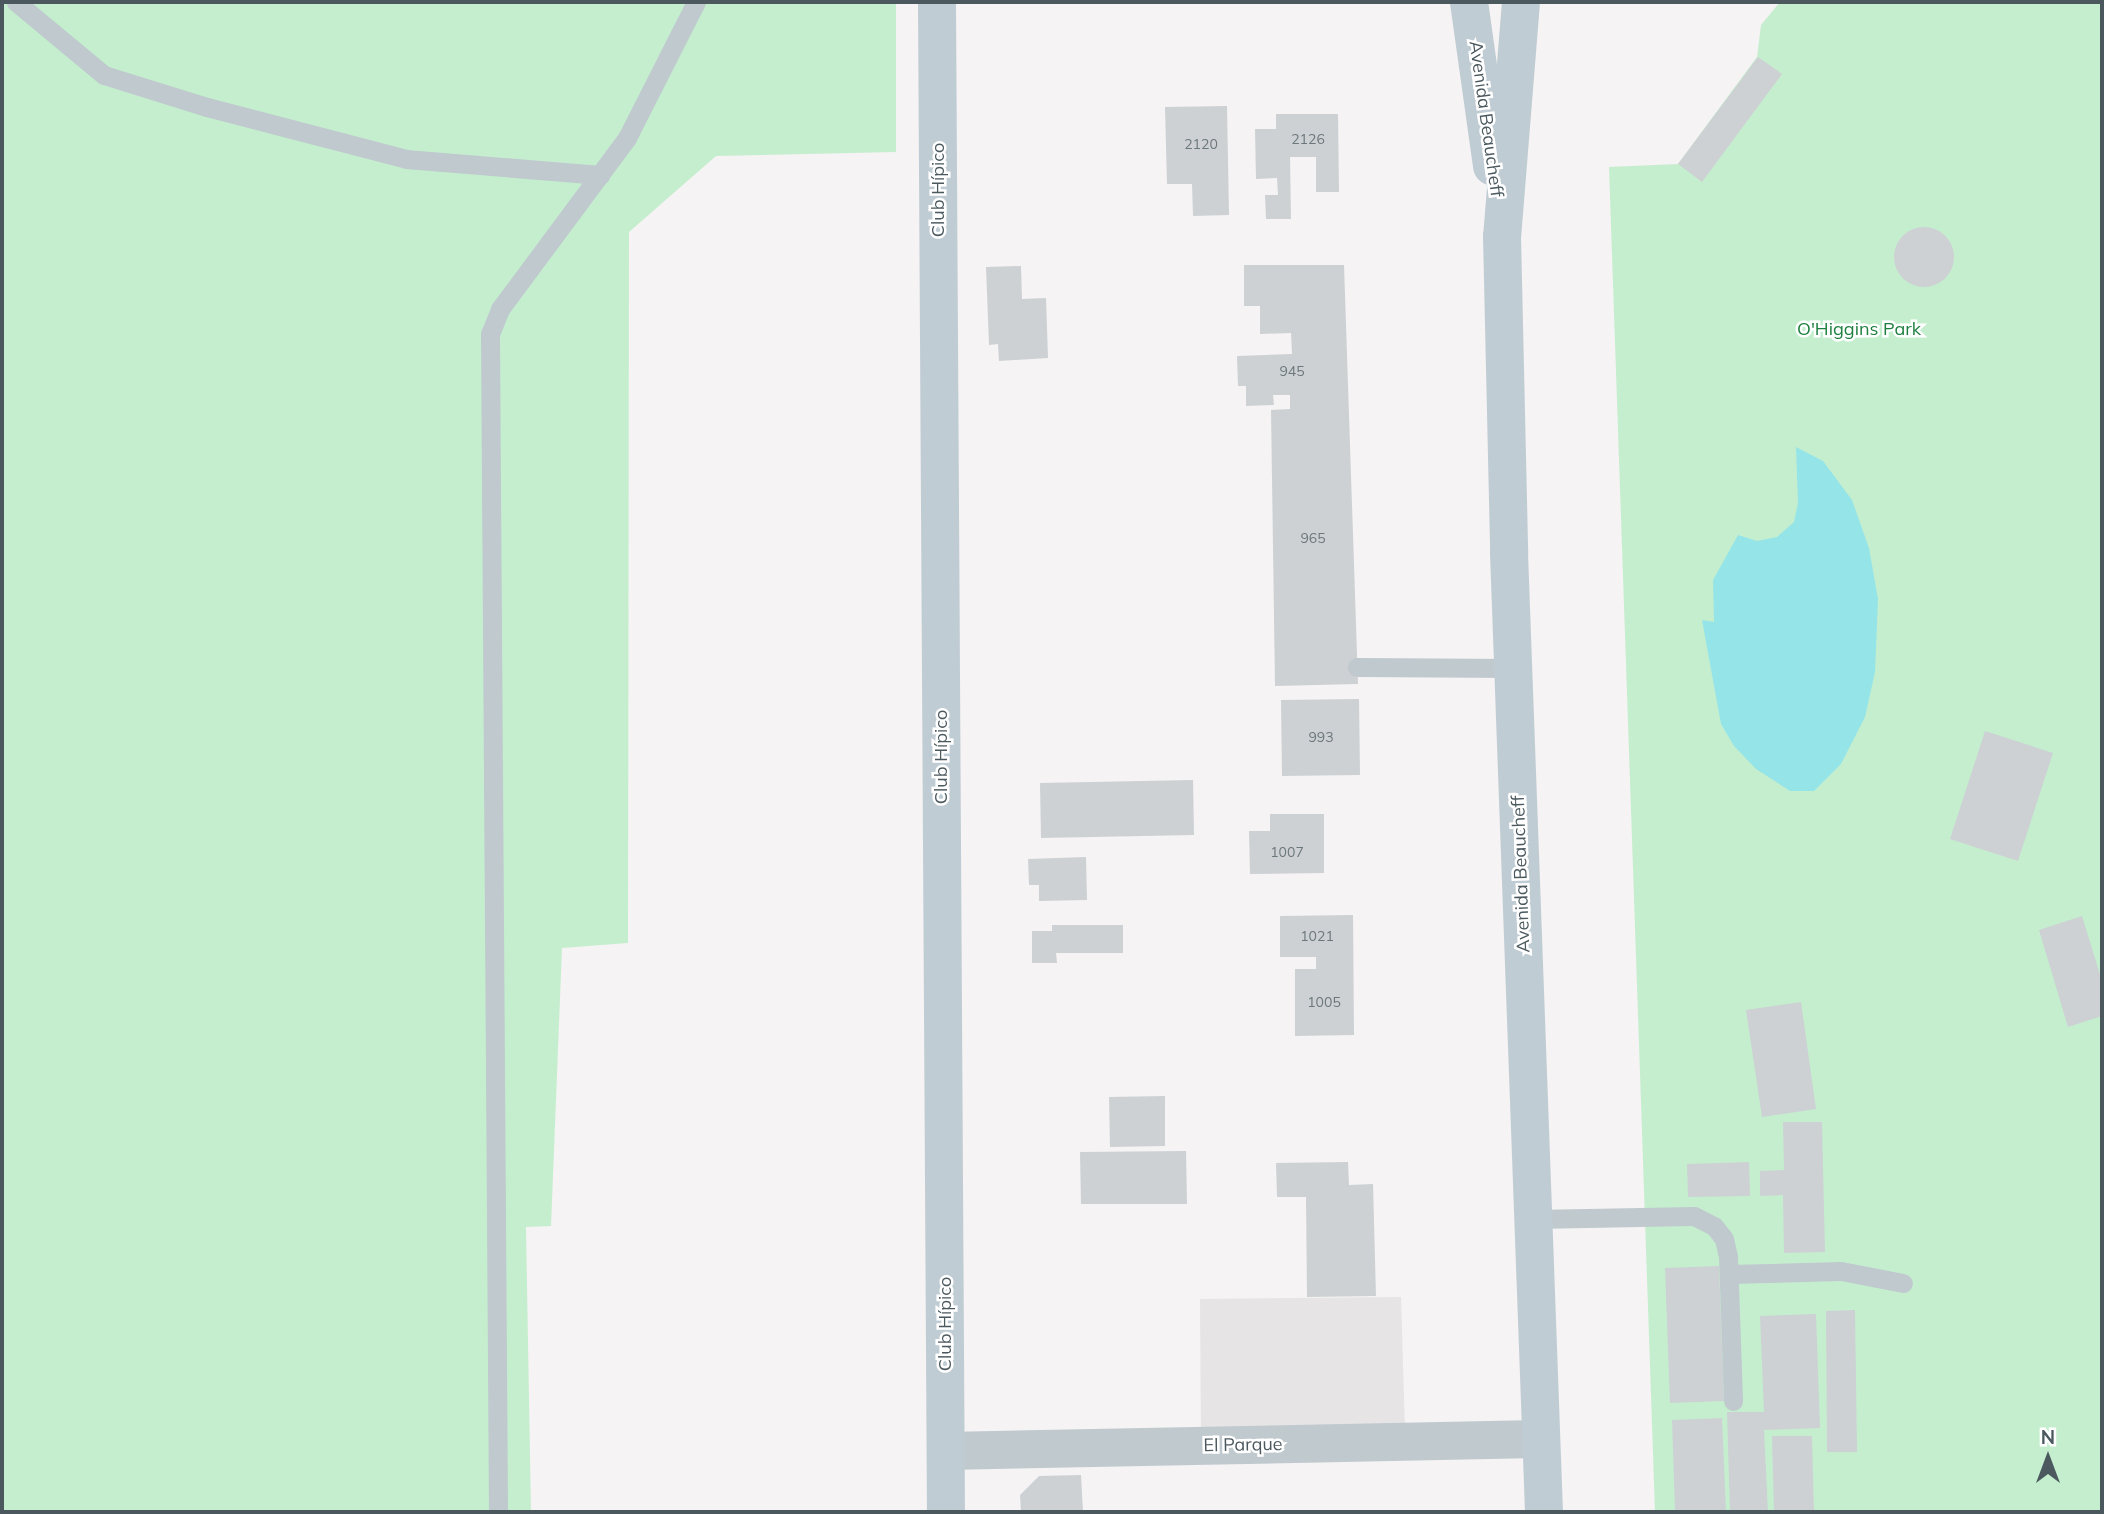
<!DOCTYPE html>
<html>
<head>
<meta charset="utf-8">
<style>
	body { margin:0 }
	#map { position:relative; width:2104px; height:1514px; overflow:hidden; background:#f5f3f3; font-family:Mulish,sans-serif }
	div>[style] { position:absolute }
	.education>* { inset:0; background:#e6e4e4 }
	.green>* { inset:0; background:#c5eecf }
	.water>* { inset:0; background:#95e4e8 }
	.building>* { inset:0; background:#cdd1d4 }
	.round { border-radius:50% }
	.service>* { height:19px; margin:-9.5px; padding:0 9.5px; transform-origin:9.5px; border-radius:9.5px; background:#bfc9ce }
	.minor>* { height:38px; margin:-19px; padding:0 19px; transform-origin:19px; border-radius:19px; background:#bfc9ce }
	.secondary>* { height:38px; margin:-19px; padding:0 19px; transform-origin:19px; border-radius:19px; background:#c0ccd3 }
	span { translate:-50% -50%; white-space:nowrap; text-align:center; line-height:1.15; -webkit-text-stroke:5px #fff; paint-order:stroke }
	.number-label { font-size:14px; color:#6c777c }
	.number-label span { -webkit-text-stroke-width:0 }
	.street-label { font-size:18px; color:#4b595f }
	.park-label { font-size:18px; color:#1d7f3f }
	.frame { position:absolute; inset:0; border:4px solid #4b595f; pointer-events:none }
	.north { position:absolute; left:2013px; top:1423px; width:70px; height:70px; -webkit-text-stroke:5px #fff; paint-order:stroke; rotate:0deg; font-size:19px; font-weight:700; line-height:28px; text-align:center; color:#4b595f }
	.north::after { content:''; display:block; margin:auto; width:24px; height:32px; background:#4b595f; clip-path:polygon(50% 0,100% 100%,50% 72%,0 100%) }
</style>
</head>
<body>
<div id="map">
	<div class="education">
		<div style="clip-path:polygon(1401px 1297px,1405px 1432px,1201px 1437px,1200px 1299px)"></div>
	</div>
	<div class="green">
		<div style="clip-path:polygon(2px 2px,896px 2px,896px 152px,716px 156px,629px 232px,628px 943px,562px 948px,551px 1226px,526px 1227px,531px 1512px,2px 1512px)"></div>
		<div style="clip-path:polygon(1780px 2px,2102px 2px,2102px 1512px,1655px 1512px,1609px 167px,1678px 164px,1757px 57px,1761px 25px)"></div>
	</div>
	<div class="water">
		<div style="clip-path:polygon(1796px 447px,1823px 461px,1852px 500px,1869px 548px,1878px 599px,1875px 672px,1865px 717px,1841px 764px,1814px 791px,1790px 791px,1756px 769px,1734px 746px,1721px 724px,1702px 620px,1714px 622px,1713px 580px,1738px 535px,1757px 541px,1777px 537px,1794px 522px,1798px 503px)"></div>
	</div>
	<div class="building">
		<div style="clip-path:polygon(1758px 57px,1782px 74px,1702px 182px,1678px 164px)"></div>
		<div style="clip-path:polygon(1227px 106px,1229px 215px,1193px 216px,1192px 184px,1167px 184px,1165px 107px)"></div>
		<div style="clip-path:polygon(1276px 114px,1338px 114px,1339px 192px,1316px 192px,1316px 157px,1290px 157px,1291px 219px,1266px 219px,1265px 195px,1278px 195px,1277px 178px,1256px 179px,1255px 129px,1276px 129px)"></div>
		<div class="round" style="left:1894px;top:227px;width:60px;height:60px"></div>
		<div style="clip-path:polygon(1244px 265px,1344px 265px,1358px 684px,1275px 686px,1271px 410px,1290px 409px,1290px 395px,1273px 395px,1274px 405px,1246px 406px,1246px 386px,1238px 386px,1237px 356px,1292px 354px,1291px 333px,1260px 334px,1260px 306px,1244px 306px)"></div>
		<div style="clip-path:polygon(1021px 266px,1022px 299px,1046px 298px,1048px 358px,999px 361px,998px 344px,989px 345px,986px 267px)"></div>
		<div style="clip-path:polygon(1359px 699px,1360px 775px,1282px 776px,1281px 700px)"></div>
		<div style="clip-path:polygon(1985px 731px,2053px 753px,2018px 861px,1950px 839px)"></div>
		<div style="clip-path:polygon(1193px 780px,1194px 835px,1041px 838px,1040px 783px)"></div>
		<div style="clip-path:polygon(1270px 814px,1324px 814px,1324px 873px,1250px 874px,1249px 831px,1270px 831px)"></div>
		<div style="clip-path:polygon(1086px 857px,1087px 900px,1039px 901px,1039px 885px,1029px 885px,1028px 859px)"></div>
		<div style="clip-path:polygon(1353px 915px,1354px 1035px,1295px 1036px,1295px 969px,1316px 969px,1316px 957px,1280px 957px,1280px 916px)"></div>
		<div style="clip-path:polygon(2082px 916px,2102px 981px,2102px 1016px,2068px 1027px,2039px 930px)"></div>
		<div style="clip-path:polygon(1052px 925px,1123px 925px,1123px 953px,1056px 953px,1057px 963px,1032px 963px,1032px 931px,1052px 931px)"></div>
		<div style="clip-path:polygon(1801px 1002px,1816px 1109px,1762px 1117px,1746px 1010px)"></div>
		<div style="clip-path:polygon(1165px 1096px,1165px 1146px,1110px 1147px,1109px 1097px)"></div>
		<div style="clip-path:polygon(1783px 1122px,1822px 1122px,1825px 1252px,1784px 1253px,1783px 1195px,1760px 1196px,1760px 1171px,1784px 1170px)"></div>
		<div style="clip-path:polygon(1186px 1151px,1187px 1204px,1081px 1204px,1080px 1152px)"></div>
		<div style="clip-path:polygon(1348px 1162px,1349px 1185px,1373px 1184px,1376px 1296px,1307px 1297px,1306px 1197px,1277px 1197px,1276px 1163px)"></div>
		<div style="clip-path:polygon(1749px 1162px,1750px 1196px,1688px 1197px,1687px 1164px)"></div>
		<div style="clip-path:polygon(1719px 1266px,1724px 1401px,1670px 1403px,1665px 1268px)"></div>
		<div style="clip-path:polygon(1855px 1310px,1857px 1452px,1827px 1452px,1826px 1311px)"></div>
		<div style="clip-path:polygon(1816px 1314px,1820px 1428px,1764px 1430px,1768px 1512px,1730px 1512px,1727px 1412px,1764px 1412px,1760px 1316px)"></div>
		<div style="clip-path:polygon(1722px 1418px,1726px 1512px,1675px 1512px,1672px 1420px)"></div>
		<div style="clip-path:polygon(1772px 1436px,1812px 1436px,1814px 1512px,1774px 1512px)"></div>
		<div style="clip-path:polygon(1081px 1475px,1083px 1512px,1021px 1512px,1020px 1495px,1039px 1476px)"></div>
	</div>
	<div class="service">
		<div style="left:16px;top:2px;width:114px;rotate:39.7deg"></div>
		<div style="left:104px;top:75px;width:108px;rotate:17.3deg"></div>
		<div style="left:207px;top:107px;width:206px;rotate:14.6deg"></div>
		<div style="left:406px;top:159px;width:195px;rotate:4.7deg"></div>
		<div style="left:1357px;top:667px;width:156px;rotate:0.4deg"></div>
		<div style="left:1533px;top:1219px;width:161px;rotate:-1.1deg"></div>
		<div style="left:1694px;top:1216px;width:22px;rotate:27deg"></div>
		<div style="left:1714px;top:1226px;width:16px;rotate:52deg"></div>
		<div style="left:1724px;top:1239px;width:17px;rotate:77deg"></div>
		<div style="left:1728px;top:1256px;width:145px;rotate:88deg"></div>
		<div style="left:1729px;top:1274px;width:112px;rotate:-1.5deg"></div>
		<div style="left:1841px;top:1271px;width:63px;rotate:11deg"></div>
		<div style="left:498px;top:1512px;width:1178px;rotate:-90.39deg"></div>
		<div style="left:490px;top:334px;width:27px;rotate:-68deg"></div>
		<div style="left:500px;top:309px;width:213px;rotate:-53.4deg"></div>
		<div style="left:627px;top:138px;width:153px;rotate:-63.1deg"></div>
	</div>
	<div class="minor">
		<div style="left:946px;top:1451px;width:595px;rotate:-1.16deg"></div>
	</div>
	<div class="secondary">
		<div style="left:937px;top:2px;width:1510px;rotate:89.66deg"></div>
		<div style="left:1469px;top:2px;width:166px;rotate:82deg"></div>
		<div style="left:1521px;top:2px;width:235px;rotate:94.6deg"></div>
		<div style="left:1502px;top:236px;width:317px;rotate:88.7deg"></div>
		<div style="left:1509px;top:553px;width:960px;rotate:87.91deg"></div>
	</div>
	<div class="number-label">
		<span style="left:1308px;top:139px">2126</span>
		<span style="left:1201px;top:144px">2120</span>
		<span style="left:1292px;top:371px">945</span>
		<span style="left:1313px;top:538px">965</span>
		<span style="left:1321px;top:737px">993</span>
		<span style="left:1287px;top:852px">1007</span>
		<span style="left:1317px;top:936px">1021</span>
		<span style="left:1324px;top:1002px">1005</span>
	</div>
	<div class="street-label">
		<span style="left:1486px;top:119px;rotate:82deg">Avenida Beaucheff</span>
		<span style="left:938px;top:190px;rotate:-90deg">Club Hípico</span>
		<span style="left:941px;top:757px;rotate:-90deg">Club Hípico</span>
		<span style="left:1521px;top:874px;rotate:-92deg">Avenida Beaucheff</span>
		<span style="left:945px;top:1324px;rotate:-90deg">Club Hípico</span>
		<span style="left:1243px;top:1445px;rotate:-1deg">El Parque</span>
	</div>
	<div class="park-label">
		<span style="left:1859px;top:329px">O'Higgins Park</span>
	</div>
	<div class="frame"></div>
	<div class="north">N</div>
</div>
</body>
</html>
